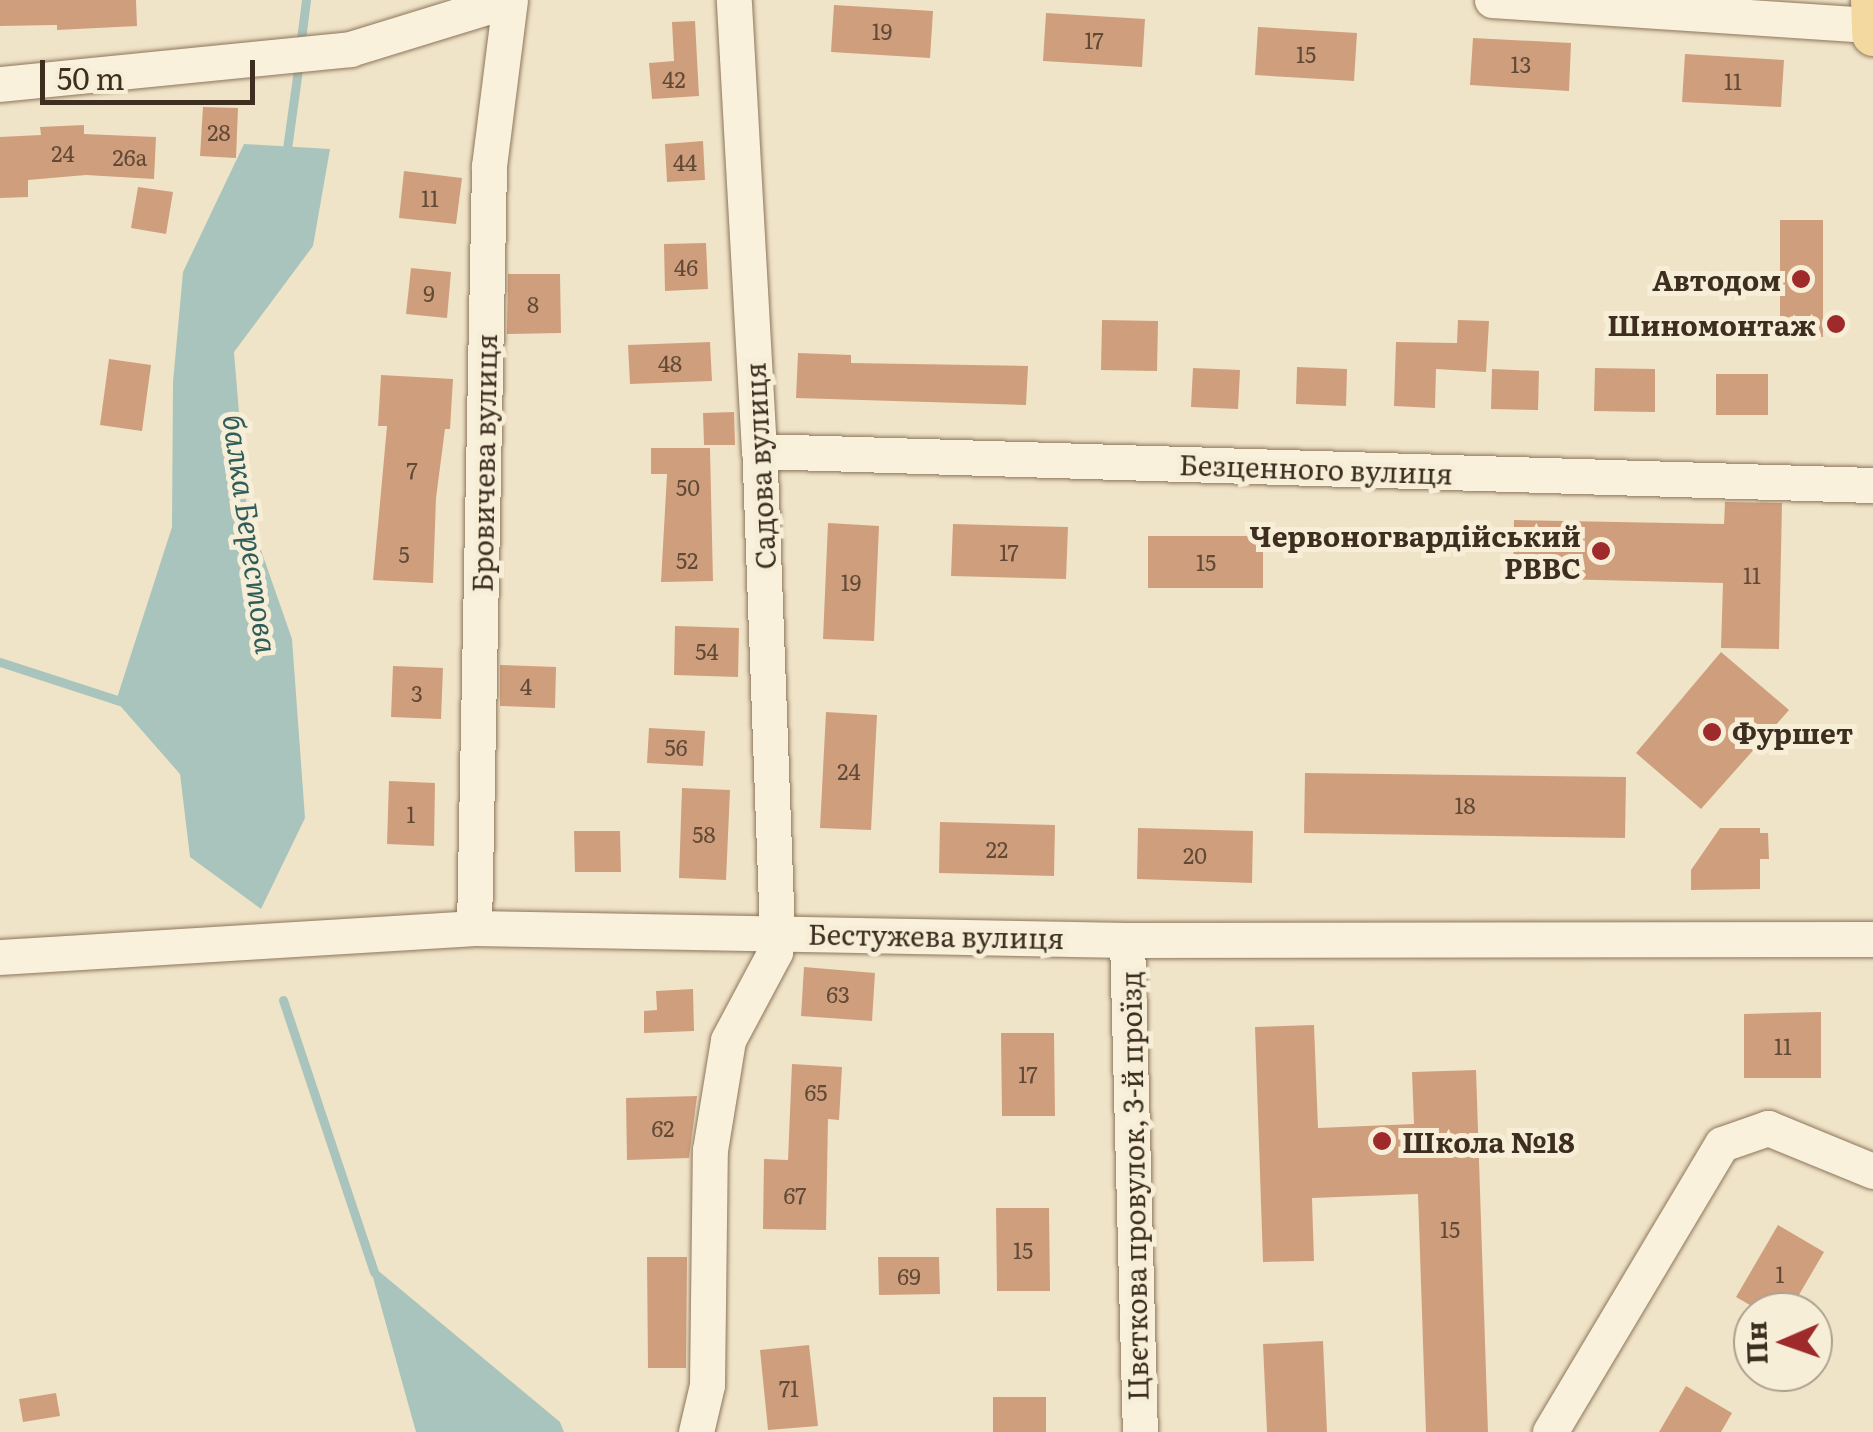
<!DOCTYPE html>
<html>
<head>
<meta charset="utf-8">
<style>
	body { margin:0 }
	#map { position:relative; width:1873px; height:1432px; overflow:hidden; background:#f0e4c8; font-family:Literata,serif }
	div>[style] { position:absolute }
	.water>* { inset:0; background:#a9c4bc }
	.stream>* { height:9px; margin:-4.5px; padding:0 4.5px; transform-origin:4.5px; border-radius:4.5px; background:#a9c4bc }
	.building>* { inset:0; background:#cf9f7d }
	.roads { filter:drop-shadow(0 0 2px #8d765c) drop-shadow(0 0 2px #8d765c) }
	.minor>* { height:35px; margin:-17.5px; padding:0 17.5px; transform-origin:17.5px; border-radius:17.5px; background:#faf1dc }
	.major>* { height:42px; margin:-21px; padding:0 21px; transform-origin:21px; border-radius:21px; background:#f3d9a0 }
	.dots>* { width:28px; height:28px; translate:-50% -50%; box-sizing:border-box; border:5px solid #f7eed8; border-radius:50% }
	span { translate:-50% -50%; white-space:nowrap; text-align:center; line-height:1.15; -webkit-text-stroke:10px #f7eed8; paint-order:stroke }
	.number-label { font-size:22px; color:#624a37 }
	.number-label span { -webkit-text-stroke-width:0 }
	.poi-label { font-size:28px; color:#3d2e20; font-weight:700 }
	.right { translate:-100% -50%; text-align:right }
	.left { translate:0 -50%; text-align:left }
	.street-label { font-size:28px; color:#3d2e20 }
	.water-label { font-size:30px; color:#2f5d5a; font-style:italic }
	.north { position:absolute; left:1733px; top:1292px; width:100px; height:100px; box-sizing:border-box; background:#f7eed8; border:2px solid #ada18e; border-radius:50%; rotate:268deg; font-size:28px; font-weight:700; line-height:40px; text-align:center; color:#3d2e20 }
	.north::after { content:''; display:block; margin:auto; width:35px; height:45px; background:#9e2a2b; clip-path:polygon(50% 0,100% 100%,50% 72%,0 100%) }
	.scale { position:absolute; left:40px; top:60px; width:215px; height:45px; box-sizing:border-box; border:5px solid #3d2e20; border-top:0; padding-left:12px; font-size:30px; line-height:35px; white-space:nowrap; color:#3d2e20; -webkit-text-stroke:8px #f7eed8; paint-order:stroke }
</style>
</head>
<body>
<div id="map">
	<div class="water">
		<div style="clip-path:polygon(244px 144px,330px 149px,313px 246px,234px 352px,247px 510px,292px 639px,305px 818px,261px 909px,190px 857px,180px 774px,116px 701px,172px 527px,173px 382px,183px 272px)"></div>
		<div style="clip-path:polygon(369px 1263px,560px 1422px,564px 1432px,416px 1432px)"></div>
	</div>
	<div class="stream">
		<div style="left:300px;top:47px;width:47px;rotate:-82.7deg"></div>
		<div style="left:286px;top:156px;width:95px;rotate:-82.1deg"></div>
		<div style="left:0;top:662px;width:133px;rotate:18deg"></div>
		<div style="left:283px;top:1000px;width:287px;rotate:71.5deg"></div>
	</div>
	<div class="building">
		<div style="clip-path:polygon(0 0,136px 0,137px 26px,57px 30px,57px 25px,0 26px)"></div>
		<div style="clip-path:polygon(834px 5px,933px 11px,930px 58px,831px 52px)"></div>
		<div style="clip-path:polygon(1046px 13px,1145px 19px,1142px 67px,1043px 61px)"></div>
		<div style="clip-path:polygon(695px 21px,699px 96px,652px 99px,649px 63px,674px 61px,672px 22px)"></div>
		<div style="clip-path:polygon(1258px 27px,1357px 33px,1354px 81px,1255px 75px)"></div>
		<div style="clip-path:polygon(1473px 38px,1571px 43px,1569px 91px,1470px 85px)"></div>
		<div style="clip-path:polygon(1685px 54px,1784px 60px,1781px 107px,1682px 102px)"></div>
		<div style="clip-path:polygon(203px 107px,238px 108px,236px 158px,200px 156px)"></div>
		<div style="clip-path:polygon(84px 125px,84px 134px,156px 137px,154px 179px,86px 175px,28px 180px,28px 197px,0 198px,0 137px,41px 135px,40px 127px)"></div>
		<div style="clip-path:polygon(703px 141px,705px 180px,667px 182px,665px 144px)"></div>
		<div style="clip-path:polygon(404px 171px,462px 178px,456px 224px,399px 218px)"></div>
		<div style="clip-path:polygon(138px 187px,173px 192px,166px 234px,131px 228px)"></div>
		<div style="clip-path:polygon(1780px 220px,1823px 220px,1823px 337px,1780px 337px)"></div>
		<div style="clip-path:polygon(706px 243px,708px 289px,665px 291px,664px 244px)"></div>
		<div style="clip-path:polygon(411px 268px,451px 272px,447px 318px,406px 314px)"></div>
		<div style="clip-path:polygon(508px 274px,560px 274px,561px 333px,507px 334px)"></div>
		<div style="clip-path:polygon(1102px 320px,1158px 321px,1157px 371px,1101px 370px)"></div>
		<div style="clip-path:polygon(1458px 320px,1489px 321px,1486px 372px,1436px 369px,1435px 408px,1394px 406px,1396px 342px,1457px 343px)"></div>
		<div style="clip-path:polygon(710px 342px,712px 381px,630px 384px,628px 345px)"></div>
		<div style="clip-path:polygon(798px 353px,851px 355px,851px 363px,1028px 366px,1026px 405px,796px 398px)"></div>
		<div style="clip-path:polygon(109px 359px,151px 365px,142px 431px,100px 425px)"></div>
		<div style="clip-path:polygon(1297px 367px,1347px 369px,1346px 406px,1296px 404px)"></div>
		<div style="clip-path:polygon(1193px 368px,1240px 370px,1238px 409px,1191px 407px)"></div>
		<div style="clip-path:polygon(1595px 368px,1655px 369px,1655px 412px,1594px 411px)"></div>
		<div style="clip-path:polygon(1492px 369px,1539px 371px,1538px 410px,1491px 409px)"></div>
		<div style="clip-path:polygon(1716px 374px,1768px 374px,1768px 415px,1716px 415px)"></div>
		<div style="clip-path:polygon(381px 375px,453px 379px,450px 429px,445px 429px,436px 498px,433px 583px,373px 580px,387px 426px,378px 426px)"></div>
		<div style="clip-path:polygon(734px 412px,735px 445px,704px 445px,703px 413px)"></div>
		<div style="clip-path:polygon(651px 448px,710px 448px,713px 581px,661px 582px,667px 474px,651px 474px)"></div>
		<div style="clip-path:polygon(1725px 502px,1782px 503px,1779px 649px,1721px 648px,1723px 583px,1513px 578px,1514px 520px,1724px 524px)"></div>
		<div style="clip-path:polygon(828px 523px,879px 526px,874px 641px,823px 639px)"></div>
		<div style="clip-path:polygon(953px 524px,1068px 527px,1066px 579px,951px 576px)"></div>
		<div style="clip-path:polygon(1148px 536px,1263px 536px,1263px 588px,1148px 588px)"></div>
		<div style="clip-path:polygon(675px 626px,739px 628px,738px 677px,674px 675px)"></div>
		<div style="clip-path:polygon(1721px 652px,1789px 710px,1701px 809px,1636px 753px)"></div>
		<div style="clip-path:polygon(500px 665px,556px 667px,555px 708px,500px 706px)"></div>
		<div style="clip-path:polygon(393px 666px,443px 668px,441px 719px,391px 717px)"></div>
		<div style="clip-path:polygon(826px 712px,877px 715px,871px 830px,820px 828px)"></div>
		<div style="clip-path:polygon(649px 728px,705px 731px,703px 766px,647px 763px)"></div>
		<div style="clip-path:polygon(1305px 773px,1626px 777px,1625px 838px,1304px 833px)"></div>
		<div style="clip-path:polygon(389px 781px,435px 783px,434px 846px,387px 844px)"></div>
		<div style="clip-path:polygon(682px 788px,730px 790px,726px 880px,679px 878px)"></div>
		<div style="clip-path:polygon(940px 822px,1055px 825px,1054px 876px,939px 873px)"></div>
		<div style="clip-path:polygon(1138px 828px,1253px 831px,1252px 883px,1137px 879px)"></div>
		<div style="clip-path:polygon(1720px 828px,1760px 828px,1760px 833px,1768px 833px,1769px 859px,1760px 859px,1760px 889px,1691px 890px,1691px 870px)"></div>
		<div style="clip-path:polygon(574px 831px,620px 831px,621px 872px,575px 872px)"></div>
		<div style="clip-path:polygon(804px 967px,875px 973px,872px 1021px,801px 1016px)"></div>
		<div style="clip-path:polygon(693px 989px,694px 1031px,644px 1033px,644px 1011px,657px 1010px,656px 991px)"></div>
		<div style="clip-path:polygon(1821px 1012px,1821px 1078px,1744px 1078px,1744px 1014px)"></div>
		<div style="clip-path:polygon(1314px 1025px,1318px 1128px,1414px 1124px,1412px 1072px,1476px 1070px,1488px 1432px,1426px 1432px,1418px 1194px,1312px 1198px,1314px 1261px,1263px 1262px,1255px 1027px)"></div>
		<div style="clip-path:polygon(1001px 1033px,1054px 1033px,1055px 1116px,1002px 1116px)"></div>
		<div style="clip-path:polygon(792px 1064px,842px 1067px,839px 1120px,828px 1119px,826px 1230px,763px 1229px,764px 1159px,788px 1160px)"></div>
		<div style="clip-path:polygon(697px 1096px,689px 1158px,627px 1160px,626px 1098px)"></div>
		<div style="clip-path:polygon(996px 1208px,1049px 1208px,1050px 1291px,997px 1291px)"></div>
		<div style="clip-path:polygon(1778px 1225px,1824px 1252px,1789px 1312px,1762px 1312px,1736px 1297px)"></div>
		<div style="clip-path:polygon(647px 1257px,687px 1257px,686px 1368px,648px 1368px)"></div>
		<div style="clip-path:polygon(878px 1257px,939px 1257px,940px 1294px,879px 1295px)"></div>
		<div style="clip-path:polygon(1323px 1341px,1327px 1432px,1267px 1432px,1263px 1344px)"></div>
		<div style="clip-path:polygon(809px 1345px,818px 1426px,768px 1430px,760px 1350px)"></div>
		<div style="clip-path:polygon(1686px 1386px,1732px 1413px,1721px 1432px,1659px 1432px)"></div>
		<div style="clip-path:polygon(56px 1393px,60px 1416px,23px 1422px,19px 1399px)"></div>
		<div style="clip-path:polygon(993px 1397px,1046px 1397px,1046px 1432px,993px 1432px)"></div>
	</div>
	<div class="roads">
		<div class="minor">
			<div style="left:1492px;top:0;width:382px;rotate:3.8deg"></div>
			<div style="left:0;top:84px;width:352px;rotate:-5.7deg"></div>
			<div style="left:350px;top:49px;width:166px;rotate:-17.1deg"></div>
			<div style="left:759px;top:451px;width:1115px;rotate:1.75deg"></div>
			<div style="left:474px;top:928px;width:762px;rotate:-88.87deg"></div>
			<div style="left:489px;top:166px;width:167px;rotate:-82.8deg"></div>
			<div style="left:1127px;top:940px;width:492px;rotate:88.5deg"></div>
			<div style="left:0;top:957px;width:475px;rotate:-3.5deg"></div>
			<div style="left:474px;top:928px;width:653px;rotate:1.05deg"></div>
			<div style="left:1127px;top:940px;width:746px;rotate:-0.08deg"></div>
			<div style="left:696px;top:1432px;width:48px;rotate:-76.8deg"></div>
			<div style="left:707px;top:1385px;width:235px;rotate:-89.3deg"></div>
			<div style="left:710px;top:1150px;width:111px;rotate:-80.7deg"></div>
			<div style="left:728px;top:1040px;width:100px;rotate:-61.9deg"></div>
			<div style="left:775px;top:952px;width:20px;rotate:-84deg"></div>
			<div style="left:777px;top:932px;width:481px;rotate:-92.1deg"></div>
			<div style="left:759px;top:451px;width:452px;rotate:-93.2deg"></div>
			<div style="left:1550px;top:1432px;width:335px;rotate:-59.2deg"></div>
			<div style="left:1722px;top:1144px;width:49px;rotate:-19.2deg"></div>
			<div style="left:1768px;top:1128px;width:113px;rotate:22.3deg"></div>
		</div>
		<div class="major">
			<div style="left:1872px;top:0;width:35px;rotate:88deg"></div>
		</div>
	</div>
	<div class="dots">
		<div style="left:1801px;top:279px;background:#9e2a2b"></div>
		<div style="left:1836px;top:324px;background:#9e2a2b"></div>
		<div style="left:1601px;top:551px;background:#9e2a2b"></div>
		<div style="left:1712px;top:732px;background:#9e2a2b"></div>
		<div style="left:1382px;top:1141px;background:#9e2a2b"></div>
	</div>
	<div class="number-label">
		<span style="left:882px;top:31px">19</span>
		<span style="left:1094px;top:40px">17</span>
		<span style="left:1306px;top:54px">15</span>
		<span style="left:1521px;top:64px">13</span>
		<span style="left:674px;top:79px">42</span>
		<span style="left:1733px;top:81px">11</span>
		<span style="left:219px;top:132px">28</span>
		<span style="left:63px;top:153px">24</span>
		<span style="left:130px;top:157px">26а</span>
		<span style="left:685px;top:162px">44</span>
		<span style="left:430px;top:198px">11</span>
		<span style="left:686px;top:267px">46</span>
		<span style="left:429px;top:293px">9</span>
		<span style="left:533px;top:304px">8</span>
		<span style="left:670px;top:363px">48</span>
		<span style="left:412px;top:470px">7</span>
		<span style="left:688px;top:487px">50</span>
		<span style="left:1009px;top:552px">17</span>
		<span style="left:404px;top:554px">5</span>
		<span style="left:687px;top:560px">52</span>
		<span style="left:1206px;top:562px">15</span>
		<span style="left:1752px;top:575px">11</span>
		<span style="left:851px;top:582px">19</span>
		<span style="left:707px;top:651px">54</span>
		<span style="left:526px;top:686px">4</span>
		<span style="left:417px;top:693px">3</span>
		<span style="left:676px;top:747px">56</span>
		<span style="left:849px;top:771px">24</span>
		<span style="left:1465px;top:805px">18</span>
		<span style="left:411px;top:814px">1</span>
		<span style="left:704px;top:834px">58</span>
		<span style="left:997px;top:849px">22</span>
		<span style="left:1195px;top:855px">20</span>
		<span style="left:838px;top:994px">63</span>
		<span style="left:1783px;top:1046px">11</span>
		<span style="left:1028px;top:1074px">17</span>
		<span style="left:816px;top:1092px">65</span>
		<span style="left:663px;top:1128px">62</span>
		<span style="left:795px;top:1195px">67</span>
		<span style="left:1450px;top:1229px">15</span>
		<span style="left:1023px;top:1250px">15</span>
		<span style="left:1780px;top:1274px">1</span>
		<span style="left:909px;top:1276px">69</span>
		<span style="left:789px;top:1388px">71</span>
	</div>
	<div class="poi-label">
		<span class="right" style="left:1781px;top:279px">Автодом</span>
		<span class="right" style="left:1816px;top:324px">Шиномонтаж</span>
		<span class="right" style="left:1581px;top:551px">Червоногвардійський<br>РВВС</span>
		<span class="left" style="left:1732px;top:732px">Фуршет</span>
		<span class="left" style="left:1402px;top:1141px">Школа №18</span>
	</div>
	<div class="street-label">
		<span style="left:483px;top:463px;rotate:-89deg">Бровичева вулиця</span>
		<span style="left:759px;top:466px;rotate:-93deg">Садова вулиця</span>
		<span style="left:1316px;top:468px;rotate:2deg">Безценного вулиця</span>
		<span style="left:936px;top:935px;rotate:1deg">Бестужева вулиця</span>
		<span style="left:1133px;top:1186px;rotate:-91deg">Цвєткова провулок, 3-й проїзд</span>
	</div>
	<div class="water-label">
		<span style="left:252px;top:534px;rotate:82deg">балка Берестова</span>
	</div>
	<div class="north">Пн</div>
	<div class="scale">50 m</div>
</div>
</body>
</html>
